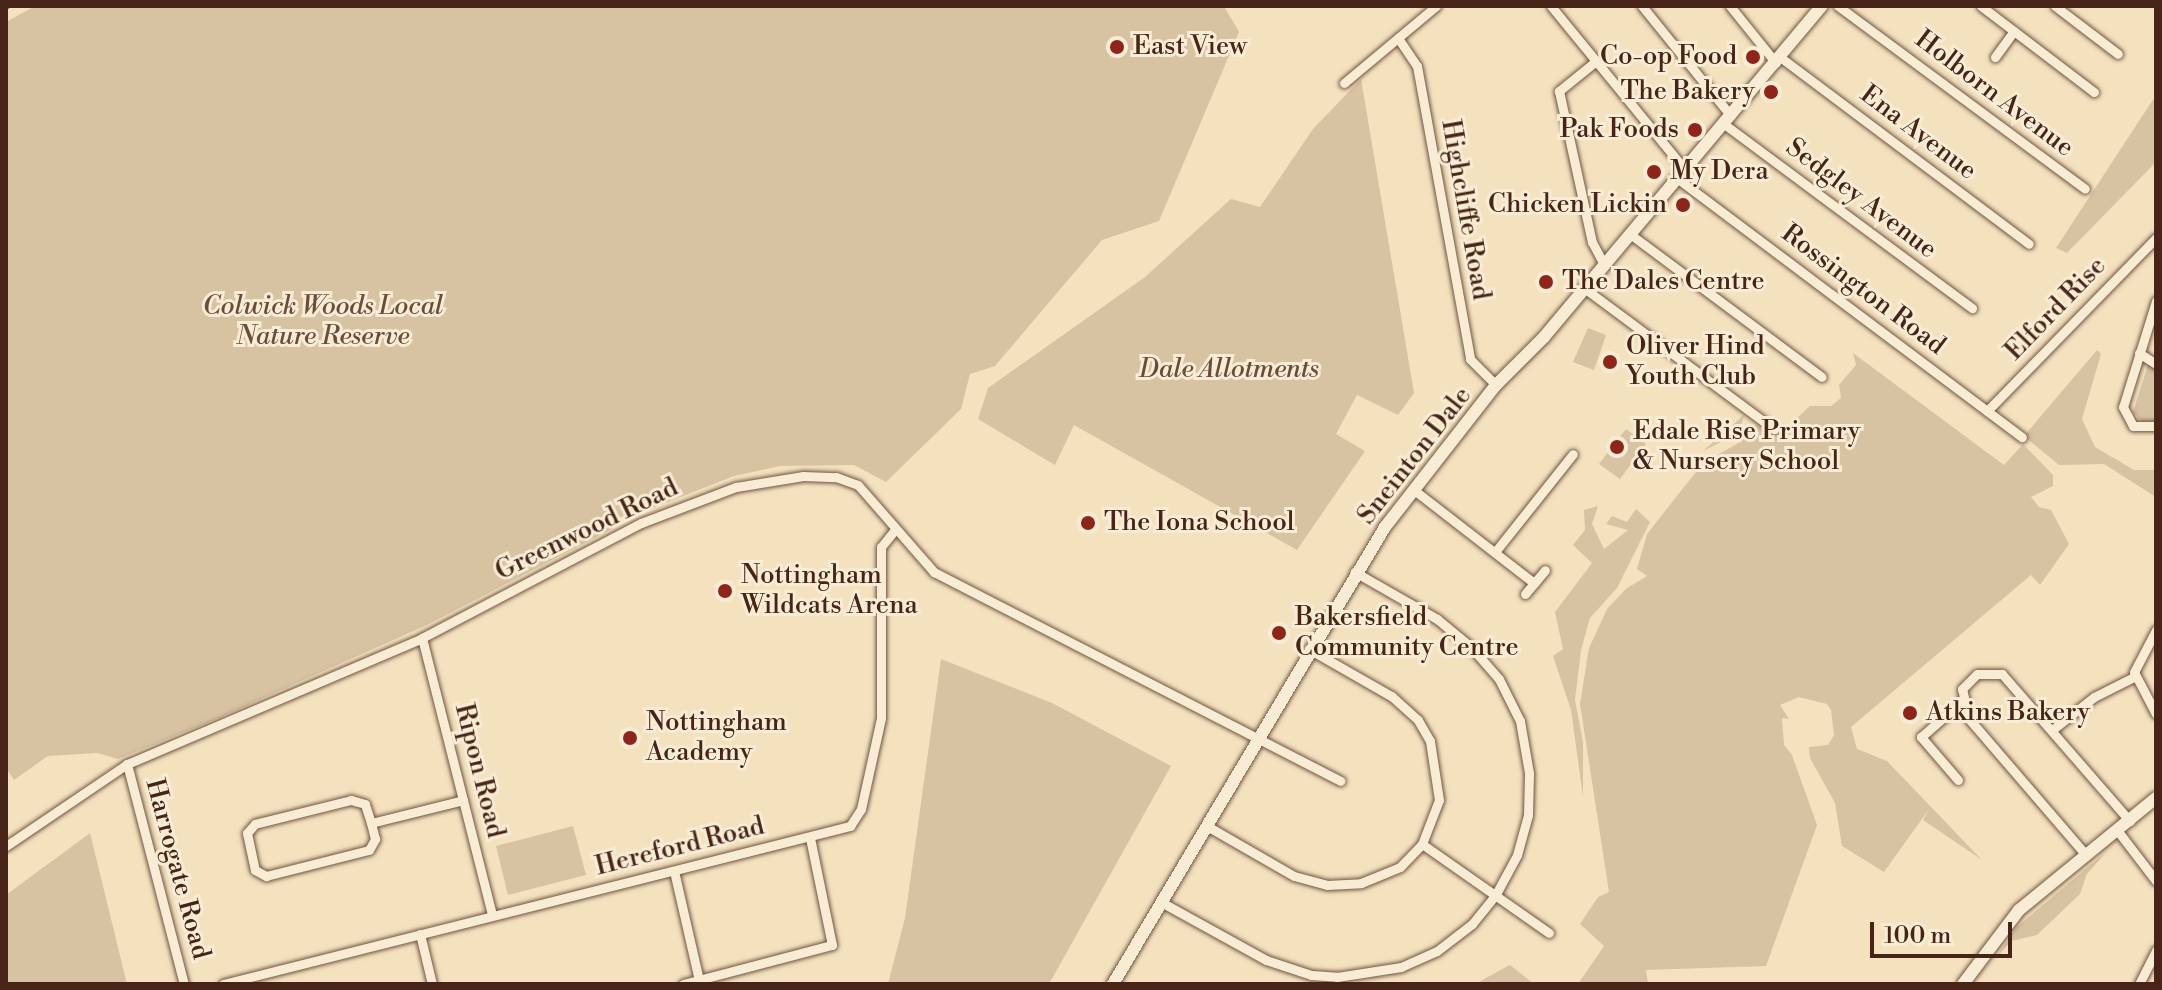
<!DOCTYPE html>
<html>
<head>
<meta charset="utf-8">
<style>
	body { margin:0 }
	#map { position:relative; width:2162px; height:990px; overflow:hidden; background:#f4e2bf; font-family:"Libre Bodoni",serif }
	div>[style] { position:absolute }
	.green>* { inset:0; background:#d7c2a2 }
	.roads { filter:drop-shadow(0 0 2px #725441) drop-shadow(0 0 2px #725441) }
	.street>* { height:9px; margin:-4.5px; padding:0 4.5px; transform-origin:4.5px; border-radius:4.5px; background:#f8ecd5 }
	.secondary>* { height:12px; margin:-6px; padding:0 6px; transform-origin:6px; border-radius:6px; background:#f8ecd5 }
	.rail>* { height:3px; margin-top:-1.5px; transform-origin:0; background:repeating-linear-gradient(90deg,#472417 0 14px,transparent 0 28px) }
	.dots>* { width:22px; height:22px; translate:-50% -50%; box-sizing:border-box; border:4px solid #f8ecd5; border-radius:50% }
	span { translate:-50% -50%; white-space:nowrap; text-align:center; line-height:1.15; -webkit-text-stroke:6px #f8ecd5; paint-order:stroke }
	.poi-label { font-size:26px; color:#472417 }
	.left { translate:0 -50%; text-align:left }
	.right { translate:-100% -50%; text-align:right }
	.street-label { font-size:26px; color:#472417 }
	.park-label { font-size:26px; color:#6b4c3a; font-style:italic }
	.frame { position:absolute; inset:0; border:8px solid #472417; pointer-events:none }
	.scale { position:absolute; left:1870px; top:922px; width:142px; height:36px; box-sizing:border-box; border:4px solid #472417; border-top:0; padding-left:10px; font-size:24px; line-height:28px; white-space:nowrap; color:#472417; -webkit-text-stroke:6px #f8ecd5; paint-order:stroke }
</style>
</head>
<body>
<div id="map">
	<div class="green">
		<div style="clip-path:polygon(35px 6px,1224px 6px,1239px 32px,1159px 221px,1102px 240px,995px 366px,970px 374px,961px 409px,886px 482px,854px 465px,780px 466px,734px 476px,650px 509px,427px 625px,216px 719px,118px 759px,97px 753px,48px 756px,14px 780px,6px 768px,6px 22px)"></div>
		<div style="clip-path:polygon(1361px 79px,1414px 393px,1398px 415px,1357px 395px,1336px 434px,1365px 451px,1297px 550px,1074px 425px,1055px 465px,978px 419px,988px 388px,1145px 277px,1231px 199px,1260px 207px,1313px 129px)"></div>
		<div style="clip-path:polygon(2156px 95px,2156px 162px,2067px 253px,2056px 248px)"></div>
		<div style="clip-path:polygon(1588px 328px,1606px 335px,1594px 370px,1573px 362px)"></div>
		<div style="clip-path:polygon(2097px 350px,2101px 354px,2082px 419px,2095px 447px,2134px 470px,2156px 470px,2156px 497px,2104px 464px,2059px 465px,2024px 436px)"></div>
		<div style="clip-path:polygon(1853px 353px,2004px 465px,2023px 444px,2053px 475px,2053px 486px,2031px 497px,2039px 507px,2051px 510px,2069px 544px,2040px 585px,2031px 575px,1851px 727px,1857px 749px,1887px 761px,1982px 860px,1923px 820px,1929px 809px,1884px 872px,1842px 846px,1835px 803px,1810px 758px,1809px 747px,1828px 745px,1834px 735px,1831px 710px,1827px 704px,1799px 697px,1780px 705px,1789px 719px,1782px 718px,1784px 745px,1792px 755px,1817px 825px,1766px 966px,1646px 970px,1648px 984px,1578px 984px,1604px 946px,1580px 924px,1598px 897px,1609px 892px,1580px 704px,1589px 648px,1607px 609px,1627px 588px,1647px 576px,1637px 569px,1647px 534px,1703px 463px,1740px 442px,1756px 425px,1776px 438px,1810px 406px,1831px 406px,1841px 398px,1839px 385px,1856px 365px)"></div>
		<div style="clip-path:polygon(2149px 362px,2156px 367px,2156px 422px,2143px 423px,2133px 412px)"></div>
		<div style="clip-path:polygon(1744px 415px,1739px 433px,1703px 451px)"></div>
		<div style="clip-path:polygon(1626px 429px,1646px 444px,1620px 479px,1599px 464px)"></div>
		<div style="clip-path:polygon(1598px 506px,1592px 524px,1604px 549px,1628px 530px,1606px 524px,1612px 516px,1627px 522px,1636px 509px,1650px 522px,1617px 588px,1590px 618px,1581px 650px,1575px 700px,1583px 742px,1583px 797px,1571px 710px,1553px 656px,1563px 649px,1555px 612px,1592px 563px,1573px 545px,1585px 530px,1584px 510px)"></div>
		<div style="clip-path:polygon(941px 659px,1052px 703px,1171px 766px,1049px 984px,888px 984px,905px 918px)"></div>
		<div style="clip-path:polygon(573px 826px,586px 875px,508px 895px,496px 846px)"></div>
		<div style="clip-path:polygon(90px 833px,127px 984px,6px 984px,6px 895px)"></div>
		<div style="clip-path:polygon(2106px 852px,2087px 874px,2080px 894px,2037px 935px,2011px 941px,1995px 959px,2017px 927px)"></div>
		<div style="clip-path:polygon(1510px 965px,1534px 984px,1477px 984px,1484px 979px)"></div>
	</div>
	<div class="roads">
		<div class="street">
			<div style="left:1551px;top:6px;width:212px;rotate:50.7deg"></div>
			<div style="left:1642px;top:6px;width:141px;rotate:51deg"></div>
			<div style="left:1730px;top:6px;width:73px;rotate:51.1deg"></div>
			<div style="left:1838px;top:6px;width:307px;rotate:36.5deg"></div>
			<div style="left:1981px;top:6px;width:142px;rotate:37.3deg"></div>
			<div style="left:2055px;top:6px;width:79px;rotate:37.3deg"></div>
			<div style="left:1398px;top:38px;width:34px;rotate:56deg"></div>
			<div style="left:1417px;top:66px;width:298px;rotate:79.7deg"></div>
			<div style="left:1470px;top:359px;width:37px;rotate:45deg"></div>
			<div style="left:1780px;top:57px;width:311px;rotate:36.9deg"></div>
			<div style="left:1995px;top:57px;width:32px;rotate:-54deg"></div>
			<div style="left:1596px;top:61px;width:48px;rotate:141deg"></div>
			<div style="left:1559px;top:91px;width:155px;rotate:77.7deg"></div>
			<div style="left:1592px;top:242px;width:26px;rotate:62deg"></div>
			<div style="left:1344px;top:83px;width:120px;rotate:-39.9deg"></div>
			<div style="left:1724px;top:124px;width:309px;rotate:36.6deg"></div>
			<div style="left:1678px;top:179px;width:430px;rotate:36.9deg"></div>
			<div style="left:1630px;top:234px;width:239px;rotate:36.7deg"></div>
			<div style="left:1584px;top:288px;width:237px;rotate:36.6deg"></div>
			<div style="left:2156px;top:301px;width:111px;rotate:107.3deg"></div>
			<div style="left:2123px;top:407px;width:21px;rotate:62deg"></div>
			<div style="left:2133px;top:426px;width:23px"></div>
			<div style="left:2139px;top:353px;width:20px;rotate:33deg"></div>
			<div style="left:1987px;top:411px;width:242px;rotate:-45.7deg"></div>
			<div style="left:1414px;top:490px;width:152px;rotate:37.8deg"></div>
			<div style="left:1495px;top:552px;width:125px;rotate:-51.5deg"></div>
			<div style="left:1525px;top:594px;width:31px;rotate:-50deg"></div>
			<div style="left:2156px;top:630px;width:47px;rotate:117.6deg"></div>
			<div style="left:2134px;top:672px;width:47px;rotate:62.4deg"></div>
			<div style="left:422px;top:638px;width:286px;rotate:75.8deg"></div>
			<div style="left:2052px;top:730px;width:53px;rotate:-38.2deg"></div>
			<div style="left:2094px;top:697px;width:45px;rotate:-26.6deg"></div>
			<div style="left:127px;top:764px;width:227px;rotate:75.5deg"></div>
			<div style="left:1958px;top:780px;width:57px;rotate:-130.7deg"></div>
			<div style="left:1921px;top:737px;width:55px;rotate:-41.3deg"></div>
			<div style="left:371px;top:823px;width:20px;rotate:-108deg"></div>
			<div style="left:365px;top:804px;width:15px;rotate:-164deg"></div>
			<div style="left:351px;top:800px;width:99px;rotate:166deg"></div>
			<div style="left:255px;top:824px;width:12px;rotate:132deg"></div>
			<div style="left:247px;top:833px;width:38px;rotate:78deg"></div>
			<div style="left:255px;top:870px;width:13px;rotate:29deg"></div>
			<div style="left:266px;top:876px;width:106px;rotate:-14.2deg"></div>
			<div style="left:369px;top:850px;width:13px;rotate:-61deg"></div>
			<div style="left:375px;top:839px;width:16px;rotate:-104deg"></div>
			<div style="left:371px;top:823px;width:95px;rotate:-14deg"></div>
			<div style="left:1207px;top:826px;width:100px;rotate:29.9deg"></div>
			<div style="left:1294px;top:876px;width:34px;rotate:15deg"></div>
			<div style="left:1327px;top:885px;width:34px;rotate:-3deg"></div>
			<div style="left:1361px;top:883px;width:42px;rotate:-22.3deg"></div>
			<div style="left:1400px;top:867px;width:32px;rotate:-46deg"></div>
			<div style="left:1422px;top:844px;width:47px;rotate:-68.9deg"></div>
			<div style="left:1439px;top:800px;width:60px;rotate:-98.7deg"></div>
			<div style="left:1430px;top:741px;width:24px;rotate:-120deg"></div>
			<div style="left:1418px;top:720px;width:36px;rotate:-138deg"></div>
			<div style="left:1391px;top:696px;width:95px;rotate:-150.2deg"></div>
			<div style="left:2117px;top:830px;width:64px;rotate:52.6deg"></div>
			<div style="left:1422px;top:844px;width:155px;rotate:35deg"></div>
			<div style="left:6px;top:846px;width:146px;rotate:-34.1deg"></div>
			<div style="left:127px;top:764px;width:321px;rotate:-23.1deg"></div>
			<div style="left:422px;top:638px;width:247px;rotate:-27.7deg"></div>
			<div style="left:641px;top:523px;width:102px;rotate:-20.8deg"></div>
			<div style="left:736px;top:487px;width:68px;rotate:-9.3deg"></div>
			<div style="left:803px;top:476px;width:33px;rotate:2deg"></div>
			<div style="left:836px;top:477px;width:23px;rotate:20deg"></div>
			<div style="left:858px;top:485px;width:116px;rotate:48.9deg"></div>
			<div style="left:934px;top:572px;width:457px;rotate:27.2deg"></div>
			<div style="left:2086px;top:855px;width:179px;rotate:-130.7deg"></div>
			<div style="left:1969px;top:719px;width:31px;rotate:-103deg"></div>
			<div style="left:1962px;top:689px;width:21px;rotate:-45deg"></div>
			<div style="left:1977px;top:674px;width:25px"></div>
			<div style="left:2002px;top:674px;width:195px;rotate:49deg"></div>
			<div style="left:674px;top:871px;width:112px;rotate:77.1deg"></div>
			<div style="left:1161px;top:902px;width:120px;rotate:28.9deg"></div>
			<div style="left:1266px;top:960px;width:47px;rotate:18.4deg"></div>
			<div style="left:1311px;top:975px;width:26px;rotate:4deg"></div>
			<div style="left:1337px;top:977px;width:65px;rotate:-8.9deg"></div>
			<div style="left:1401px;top:967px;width:39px;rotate:-24deg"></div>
			<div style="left:1437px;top:951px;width:44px;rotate:-37.6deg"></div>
			<div style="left:1472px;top:924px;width:38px;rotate:-51deg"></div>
			<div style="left:1496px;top:894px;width:44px;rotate:-61.7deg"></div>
			<div style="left:1517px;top:855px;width:41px;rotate:-74.6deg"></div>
			<div style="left:1528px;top:815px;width:42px;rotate:-88.6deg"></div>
			<div style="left:1529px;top:773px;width:53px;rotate:-99.8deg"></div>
			<div style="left:1520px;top:721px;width:47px;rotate:-116.6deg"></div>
			<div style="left:1499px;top:679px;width:43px;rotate:-131.2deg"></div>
			<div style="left:1471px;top:647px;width:44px;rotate:-140.5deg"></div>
			<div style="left:1437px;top:619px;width:95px;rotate:-150.2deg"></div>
			<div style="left:420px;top:934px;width:51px;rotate:76.5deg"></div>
			<div style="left:223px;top:984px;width:647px;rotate:-14.14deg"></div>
			<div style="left:850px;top:826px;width:20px;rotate:-57deg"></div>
			<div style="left:861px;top:809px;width:93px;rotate:-77.6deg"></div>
			<div style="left:881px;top:718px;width:171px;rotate:-90deg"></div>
			<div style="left:881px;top:547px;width:21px;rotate:-51deg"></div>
			<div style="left:683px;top:984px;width:154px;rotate:-14.7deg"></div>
			<div style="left:832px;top:945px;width:109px;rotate:-101.6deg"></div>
			<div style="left:2139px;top:984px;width:38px;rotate:-63deg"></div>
		</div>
		<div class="secondary">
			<div style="left:1113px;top:984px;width:532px;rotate:-59.24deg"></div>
			<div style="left:1385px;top:527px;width:180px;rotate:-52deg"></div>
			<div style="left:1496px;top:385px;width:68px;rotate:-45deg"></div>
			<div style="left:1544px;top:337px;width:432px;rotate:-50deg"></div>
			<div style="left:1963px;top:984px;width:93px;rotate:-52.9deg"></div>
			<div style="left:2019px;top:910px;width:177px;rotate:-39.3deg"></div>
		</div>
	</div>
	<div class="rail">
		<div style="left:6px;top:8px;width:4px;rotate:-34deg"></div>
	</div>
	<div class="dots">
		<div style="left:1117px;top:47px;background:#8f2418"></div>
		<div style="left:1753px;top:57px;background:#8f2418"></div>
		<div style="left:1771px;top:92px;background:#8f2418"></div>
		<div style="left:1695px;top:130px;background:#8f2418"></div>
		<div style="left:1654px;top:172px;background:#8f2418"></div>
		<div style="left:1683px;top:205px;background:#8f2418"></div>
		<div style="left:1546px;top:282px;background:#8f2418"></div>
		<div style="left:1610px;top:362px;background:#8f2418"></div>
		<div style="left:1617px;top:447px;background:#8f2418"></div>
		<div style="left:1088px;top:523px;background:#8f2418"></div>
		<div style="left:725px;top:591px;background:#8f2418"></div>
		<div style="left:1279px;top:633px;background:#8f2418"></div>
		<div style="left:1910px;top:713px;background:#8f2418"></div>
		<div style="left:630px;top:738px;background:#8f2418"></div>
	</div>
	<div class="poi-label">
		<span class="left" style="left:1133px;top:47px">East View</span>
		<span class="right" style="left:1737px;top:57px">Co-op Food</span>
		<span class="right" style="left:1755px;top:92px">The Bakery</span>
		<span class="right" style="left:1679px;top:130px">Pak Foods</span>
		<span class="left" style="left:1670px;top:172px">My Dera</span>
		<span class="right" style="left:1667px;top:205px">Chicken Lickin</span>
		<span class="left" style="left:1562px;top:282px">The Dales Centre</span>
		<span class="left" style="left:1626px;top:362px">Oliver Hind<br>Youth Club</span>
		<span class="left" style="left:1633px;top:447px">Edale Rise Primary<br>&amp; Nursery School</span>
		<span class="left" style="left:1104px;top:523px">The Iona School</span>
		<span class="left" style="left:741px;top:591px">Nottingham<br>Wildcats Arena</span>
		<span class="left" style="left:1295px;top:633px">Bakersfield<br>Community Centre</span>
		<span class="left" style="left:1926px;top:713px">Atkins Bakery</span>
		<span class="left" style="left:646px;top:738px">Nottingham<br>Academy</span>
	</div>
	<div class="street-label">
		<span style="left:1994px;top:94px;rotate:37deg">Holborn Avenue</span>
		<span style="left:1918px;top:133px;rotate:37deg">Ena Avenue</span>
		<span style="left:1861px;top:199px;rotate:37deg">Sedgley Avenue</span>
		<span style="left:1465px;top:210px;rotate:80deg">Highcliffe Road</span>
		<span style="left:1863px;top:290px;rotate:37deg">Rossington Road</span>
		<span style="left:2056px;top:309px;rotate:-46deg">Elford Rise</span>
		<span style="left:1415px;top:456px;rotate:-52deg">Sneinton Dale</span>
		<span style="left:587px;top:530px;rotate:-26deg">Greenwood Road</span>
		<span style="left:479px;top:771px;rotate:76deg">Ripon Road</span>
		<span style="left:680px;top:847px;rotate:-14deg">Hereford Road</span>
		<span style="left:177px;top:869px;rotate:75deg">Harrogate Road</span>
	</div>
	<div class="park-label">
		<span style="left:323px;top:322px">Colwick Woods Local<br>Nature Reserve</span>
		<span style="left:1229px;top:370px">Dale Allotments</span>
	</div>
	<div class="frame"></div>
	<div class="scale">100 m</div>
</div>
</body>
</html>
